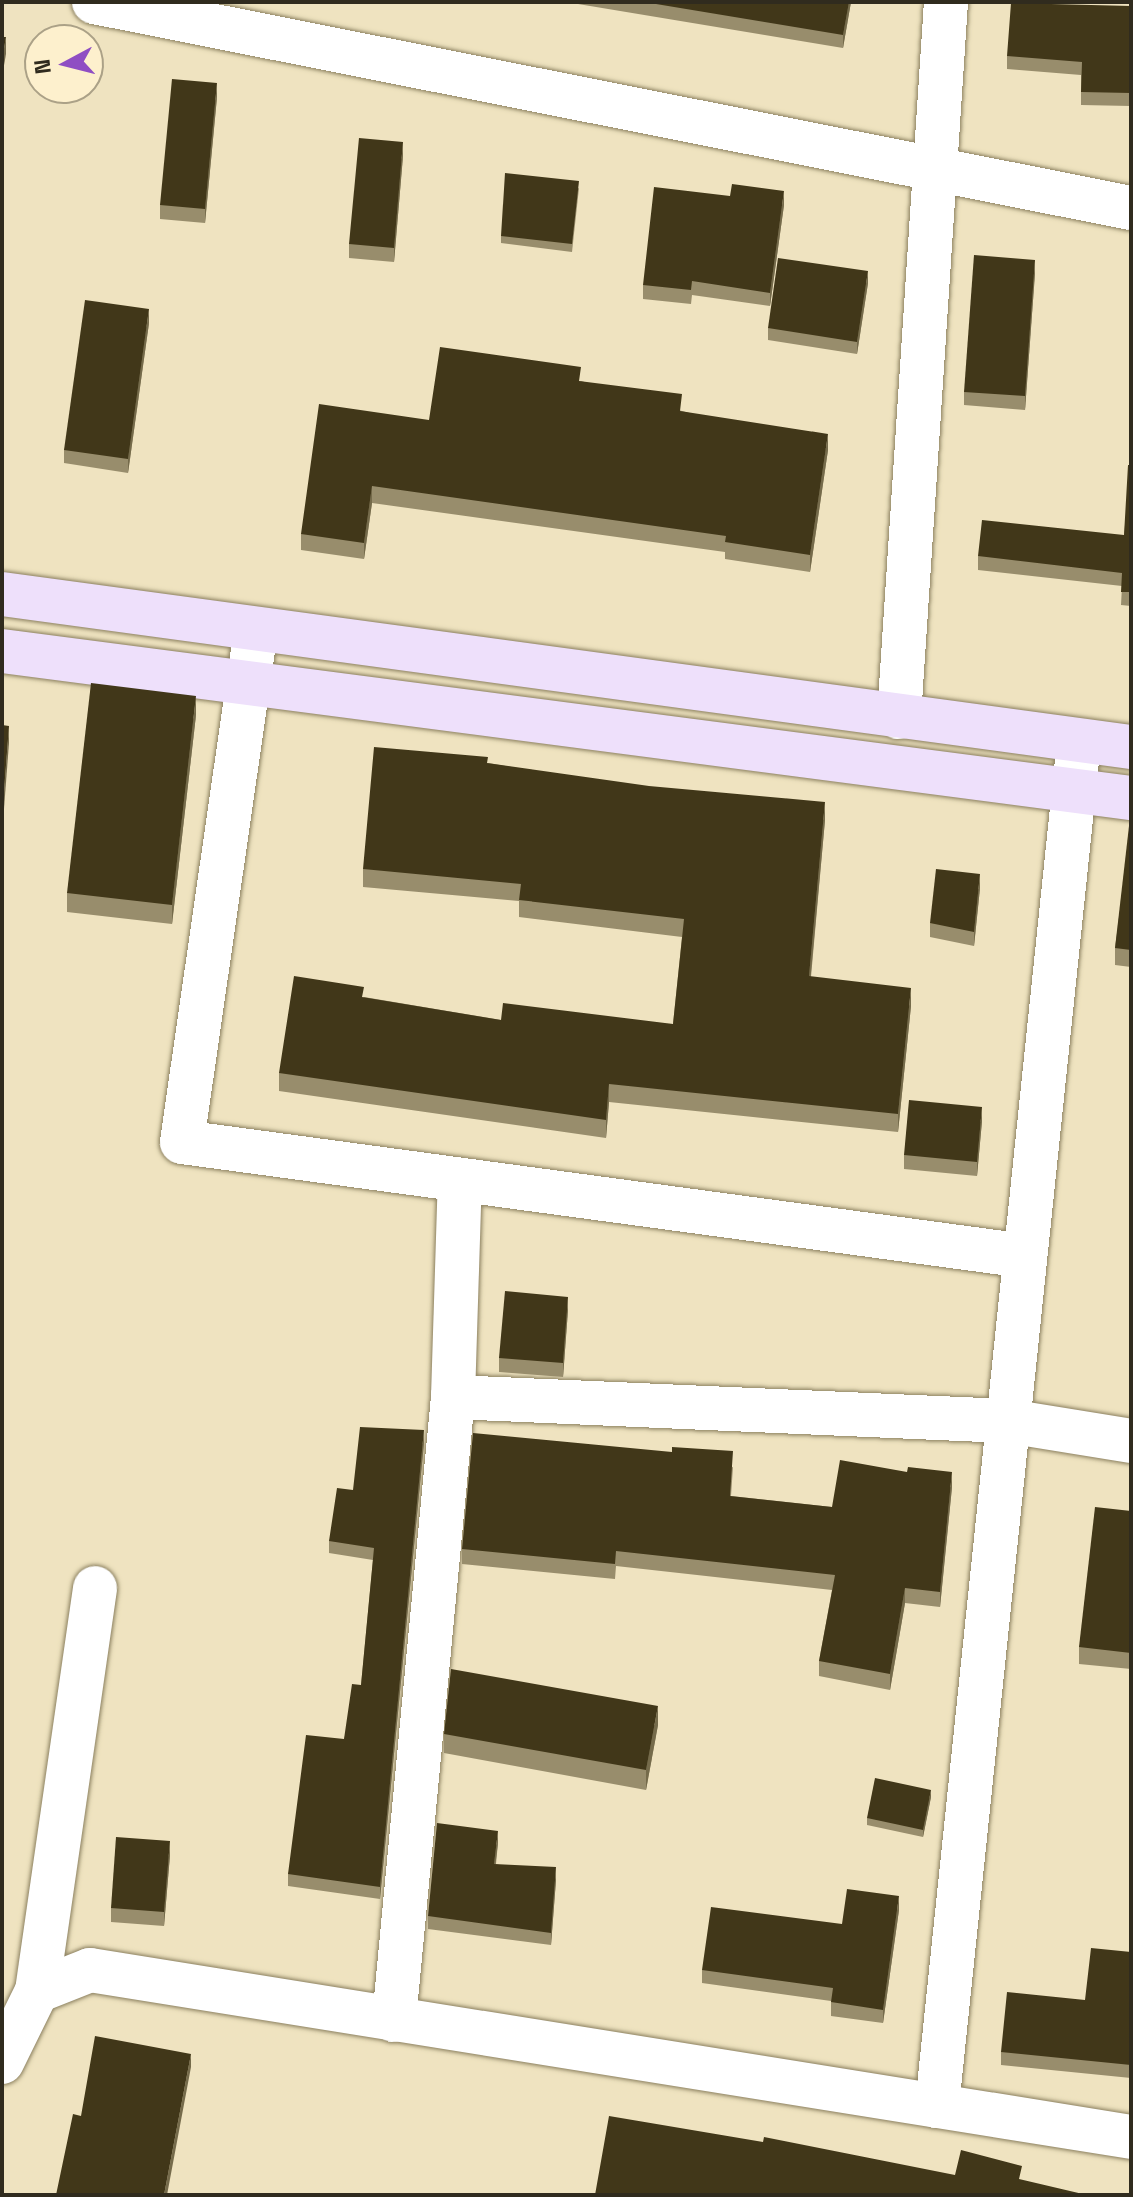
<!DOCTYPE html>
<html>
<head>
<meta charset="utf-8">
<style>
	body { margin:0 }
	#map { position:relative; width:1133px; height:2197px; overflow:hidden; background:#efe3c0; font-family:"Space Grotesk",sans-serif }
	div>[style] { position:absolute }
	.roads { filter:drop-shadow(0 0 2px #8b805f) drop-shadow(0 0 2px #8b805f) }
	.street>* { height:44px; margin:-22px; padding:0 22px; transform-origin:22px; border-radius:22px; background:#fff }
	.secondary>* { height:44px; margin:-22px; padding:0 22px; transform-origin:22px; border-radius:22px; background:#eee0fb }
	.wall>* { inset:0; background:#988d6c }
	.shaded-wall>* { inset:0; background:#756b4b }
	.building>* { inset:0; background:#413719 }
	span { translate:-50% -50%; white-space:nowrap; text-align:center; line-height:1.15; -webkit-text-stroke:8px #fdf0cd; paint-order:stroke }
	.frame { position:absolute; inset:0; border:4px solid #302b1e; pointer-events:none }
	.north { position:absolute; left:24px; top:24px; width:80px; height:80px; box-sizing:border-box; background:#fdf0cd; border:2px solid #aba187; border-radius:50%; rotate:263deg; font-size:22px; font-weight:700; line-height:32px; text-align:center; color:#302b1e }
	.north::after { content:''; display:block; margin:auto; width:28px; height:36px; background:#8f4ec3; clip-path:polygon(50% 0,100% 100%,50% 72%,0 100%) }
</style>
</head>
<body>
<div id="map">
	<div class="roads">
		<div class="street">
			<div style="left:94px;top:2px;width:1057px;rotate:11.24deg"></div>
			<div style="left:256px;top:629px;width:518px;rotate:98.21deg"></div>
			<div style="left:182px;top:1142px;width:851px;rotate:7.7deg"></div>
			<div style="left:899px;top:717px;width:717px;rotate:-86.24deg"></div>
			<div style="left:453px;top:1397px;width:556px;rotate:2.48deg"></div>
			<div style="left:1008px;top:1421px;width:125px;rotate:9.2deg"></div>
			<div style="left:37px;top:1991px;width:407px;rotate:-81.8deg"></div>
			<div style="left:394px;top:2020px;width:626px;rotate:-84.59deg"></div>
			<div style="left:453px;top:1397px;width:217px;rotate:-88.2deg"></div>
			<div style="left:2px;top:2062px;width:79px;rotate:-63.8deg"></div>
			<div style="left:37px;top:1991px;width:57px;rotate:-21.6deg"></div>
			<div style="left:90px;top:1970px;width:1054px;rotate:9.11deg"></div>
			<div style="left:937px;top:2106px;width:1371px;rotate:-84.06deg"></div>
		</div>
		<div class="secondary">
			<div style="left:2px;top:594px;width:1139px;rotate:7.72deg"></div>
			<div style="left:2px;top:651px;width:1139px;rotate:7.42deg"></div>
		</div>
	</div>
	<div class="wall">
		<div style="clip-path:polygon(566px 2px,851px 2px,843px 48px)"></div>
		<div style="clip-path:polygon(1131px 6px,1131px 106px,1081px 105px,1081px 75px,1007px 69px,1007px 56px)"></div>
		<div style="clip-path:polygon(217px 97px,205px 223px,160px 219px,160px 205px)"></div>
		<div style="clip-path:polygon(403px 156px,394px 262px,349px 258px,349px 244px)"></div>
		<div style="clip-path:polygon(579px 188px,572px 252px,501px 243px,501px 236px)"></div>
		<div style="clip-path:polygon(784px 205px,770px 306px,692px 295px,691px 304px,643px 299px,643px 285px)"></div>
		<div style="clip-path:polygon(1035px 273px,1025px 410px,964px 405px,964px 392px)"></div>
		<div style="clip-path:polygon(868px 283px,857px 354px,768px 340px,768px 328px)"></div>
		<div style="clip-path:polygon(149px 323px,128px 473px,64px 463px,64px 450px)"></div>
		<div style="clip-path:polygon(581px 381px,682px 411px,828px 450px,810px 572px,725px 559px,725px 552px,372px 503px,364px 559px,301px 550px,301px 534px,429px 420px)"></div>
		<div style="clip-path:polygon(1131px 465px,1131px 606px,1121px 605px,1122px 586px,978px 570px,978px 556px,1124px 535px)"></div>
		<div style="clip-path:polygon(196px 715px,172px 924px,67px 912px,67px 893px)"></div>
		<div style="clip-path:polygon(488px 763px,825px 820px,811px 977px,911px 1006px,898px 1132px,609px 1102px,606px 1138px,279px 1091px,279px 1073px,364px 997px,501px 1020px,673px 1024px,682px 937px,519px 917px,519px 901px,363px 887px,363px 869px)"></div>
		<div style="clip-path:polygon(1131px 826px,1131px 967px,1115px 965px,1115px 948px)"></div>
		<div style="clip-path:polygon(980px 888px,974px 946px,930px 937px,930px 923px)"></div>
		<div style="clip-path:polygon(982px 1121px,977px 1176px,904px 1169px,904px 1155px)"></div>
		<div style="clip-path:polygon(568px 1310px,563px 1377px,499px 1372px,499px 1358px)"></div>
		<div style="clip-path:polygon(424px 1443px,380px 1899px,288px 1886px,288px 1874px,344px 1739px,361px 1685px,373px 1560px,329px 1553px,329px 1541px,353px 1490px)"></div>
		<div style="clip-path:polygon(733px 1467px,731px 1496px,832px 1507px,952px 1487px,940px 1607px,905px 1603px,890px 1690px,819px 1676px,819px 1661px,832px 1590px,616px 1566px,615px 1579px,462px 1564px,462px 1549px)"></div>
		<div style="clip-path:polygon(1131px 1511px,1131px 1669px,1079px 1664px,1079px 1647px)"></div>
		<div style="clip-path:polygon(658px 1725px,646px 1790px,444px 1753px,444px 1734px)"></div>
		<div style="clip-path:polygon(931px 1797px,923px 1837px,867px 1825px,867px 1818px)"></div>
		<div style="clip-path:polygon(498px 1843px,496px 1864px,556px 1880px,551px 1945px,428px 1929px,428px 1916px)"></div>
		<div style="clip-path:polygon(170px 1855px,164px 1926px,111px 1922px,111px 1908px)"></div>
		<div style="clip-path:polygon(899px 1910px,883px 2023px,831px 2016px,831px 2001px,702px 1983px,702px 1970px,842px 1924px)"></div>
		<div style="clip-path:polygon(1131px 1952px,1131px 2078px,1001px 2065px,1001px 2052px,1085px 2000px)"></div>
	</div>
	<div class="shaded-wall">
		<div style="clip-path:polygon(849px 2px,851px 2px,843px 48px,843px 35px)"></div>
		<div style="clip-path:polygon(6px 37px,6px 54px,2px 77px,2px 60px)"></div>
		<div style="clip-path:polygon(217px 83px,217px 97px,205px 223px,205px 209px)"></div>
		<div style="clip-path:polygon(403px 142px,403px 156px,394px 262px,394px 248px)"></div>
		<div style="clip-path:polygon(784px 191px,784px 205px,770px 306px,770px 293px)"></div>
		<div style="clip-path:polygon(1035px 260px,1035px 273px,1025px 410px,1025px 396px)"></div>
		<div style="clip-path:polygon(868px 271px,868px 283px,857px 354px,857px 342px)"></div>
		<div style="clip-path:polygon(149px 309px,149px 323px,128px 473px,128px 459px)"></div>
		<div style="clip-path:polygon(828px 434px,828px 450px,810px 572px,810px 555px)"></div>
		<div style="clip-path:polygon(372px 486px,372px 503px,364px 559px,364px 543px)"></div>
		<div style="clip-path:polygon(196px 696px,196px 715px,172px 924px,172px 905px)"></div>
		<div style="clip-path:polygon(9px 726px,9px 743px,2px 835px,2px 818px)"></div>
		<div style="clip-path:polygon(825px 802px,825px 820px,809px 994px,809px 976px)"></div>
		<div style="clip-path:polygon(980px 874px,980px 888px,974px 946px,974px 932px)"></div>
		<div style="clip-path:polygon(911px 988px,911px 1006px,898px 1132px,898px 1114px)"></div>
		<div style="clip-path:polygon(609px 1084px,609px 1102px,606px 1138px,606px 1120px)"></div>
		<div style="clip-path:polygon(982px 1107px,982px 1121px,977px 1176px,977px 1162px)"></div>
		<div style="clip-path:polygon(568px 1297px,568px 1310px,563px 1377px,563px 1363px)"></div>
		<div style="clip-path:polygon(424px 1430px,424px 1443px,380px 1899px,380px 1887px)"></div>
		<div style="clip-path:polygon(952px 1472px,952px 1487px,940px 1607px,940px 1592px)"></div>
		<div style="clip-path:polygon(905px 1588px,905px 1603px,890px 1690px,890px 1674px)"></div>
		<div style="clip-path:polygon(658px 1706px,658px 1725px,646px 1790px,646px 1770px)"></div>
		<div style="clip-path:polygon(931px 1790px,931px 1797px,923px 1837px,923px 1830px)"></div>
		<div style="clip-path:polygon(498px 1831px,498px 1843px,494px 1876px,494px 1864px)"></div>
		<div style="clip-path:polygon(170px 1841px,170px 1855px,164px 1926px,164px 1912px)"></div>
		<div style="clip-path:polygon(556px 1867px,556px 1880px,551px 1945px,551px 1933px)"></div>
		<div style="clip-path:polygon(899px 1896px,899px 1910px,883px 2023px,883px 2010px)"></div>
		<div style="clip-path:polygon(191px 2054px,191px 2067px,167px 2195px,164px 2195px)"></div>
	</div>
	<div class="building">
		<div style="clip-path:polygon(644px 2px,849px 2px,843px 35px)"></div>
		<div style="clip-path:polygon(1011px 3px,1131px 6px,1131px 93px,1081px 92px,1082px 62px,1007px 56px)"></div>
		<div style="clip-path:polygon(2px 37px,6px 37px,2px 60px)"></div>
		<div style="clip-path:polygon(172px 79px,217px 83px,205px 209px,160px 205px)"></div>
		<div style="clip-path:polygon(359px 138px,403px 142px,394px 248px,349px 244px)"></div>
		<div style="clip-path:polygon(505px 173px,579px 181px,572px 244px,501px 236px)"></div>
		<div style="clip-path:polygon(732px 184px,784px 191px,770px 293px,692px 281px,691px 290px,643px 285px,654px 187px,730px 196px)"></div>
		<div style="clip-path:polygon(974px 255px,1035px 260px,1025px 396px,964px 392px)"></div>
		<div style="clip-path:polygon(778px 258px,868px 271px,857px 342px,768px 328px)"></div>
		<div style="clip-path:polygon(85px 300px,149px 309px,128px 459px,64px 450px)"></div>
		<div style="clip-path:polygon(440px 347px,581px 367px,579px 381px,682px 394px,680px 411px,828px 434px,810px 555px,725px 542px,726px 536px,372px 486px,364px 543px,301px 534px,319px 404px,429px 420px)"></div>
		<div style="clip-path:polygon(1128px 465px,1131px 465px,1131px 592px,1121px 592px,1122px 573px,978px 556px,982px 520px,1124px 535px)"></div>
		<div style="clip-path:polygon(91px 683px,196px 696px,172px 905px,67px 893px)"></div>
		<div style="clip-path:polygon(2px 725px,9px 726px,2px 818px)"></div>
		<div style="clip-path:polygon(374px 747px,488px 757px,487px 763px,649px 786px,825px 802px,809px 976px,911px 988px,898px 1114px,609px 1084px,606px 1120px,279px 1073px,294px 976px,364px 987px,362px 997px,501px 1020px,503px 1003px,673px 1024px,684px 919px,519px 900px,521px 884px,363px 869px)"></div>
		<div style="clip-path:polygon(1129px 826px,1131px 826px,1131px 950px,1115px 948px)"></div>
		<div style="clip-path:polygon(936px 869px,980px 874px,974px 932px,930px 923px)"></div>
		<div style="clip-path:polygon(909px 1100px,982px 1107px,977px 1162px,904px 1155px)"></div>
		<div style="clip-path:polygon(505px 1291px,568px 1297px,563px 1363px,499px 1358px)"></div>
		<div style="clip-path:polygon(360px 1427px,424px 1430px,380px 1887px,288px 1874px,306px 1735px,344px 1739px,352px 1684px,361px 1685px,374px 1548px,329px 1541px,337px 1488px,353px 1490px)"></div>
		<div style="clip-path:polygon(473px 1433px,672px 1452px,672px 1447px,733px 1451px,730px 1496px,832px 1507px,840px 1460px,907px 1472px,908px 1467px,952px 1472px,940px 1592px,905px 1588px,890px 1674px,819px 1661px,835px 1575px,616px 1551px,615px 1564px,462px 1549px)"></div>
		<div style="clip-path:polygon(1095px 1507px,1131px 1511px,1131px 1653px,1079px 1647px)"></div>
		<div style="clip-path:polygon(451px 1669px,658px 1706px,646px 1770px,444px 1734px)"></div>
		<div style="clip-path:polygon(875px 1778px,931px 1790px,923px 1830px,867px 1818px)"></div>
		<div style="clip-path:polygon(437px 1823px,498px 1831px,494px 1864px,556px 1867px,551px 1933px,428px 1916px)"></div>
		<div style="clip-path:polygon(116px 1837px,170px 1841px,164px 1912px,111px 1908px)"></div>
		<div style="clip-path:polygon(847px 1889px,899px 1896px,883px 2010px,831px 2002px,833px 1988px,702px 1970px,711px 1907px,842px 1924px)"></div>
		<div style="clip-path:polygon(1091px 1948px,1131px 1952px,1131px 2065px,1001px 2052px,1007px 1992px,1085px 2000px)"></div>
		<div style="clip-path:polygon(95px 2036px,191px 2054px,164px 2195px,56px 2195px,73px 2114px,81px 2116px)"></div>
		<div style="clip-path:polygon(609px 2116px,763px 2142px,764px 2137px,955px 2175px,961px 2150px,1022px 2166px,1019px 2179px,1087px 2195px,595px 2195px)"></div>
	</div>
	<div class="frame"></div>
	<div class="north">N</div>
</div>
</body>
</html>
